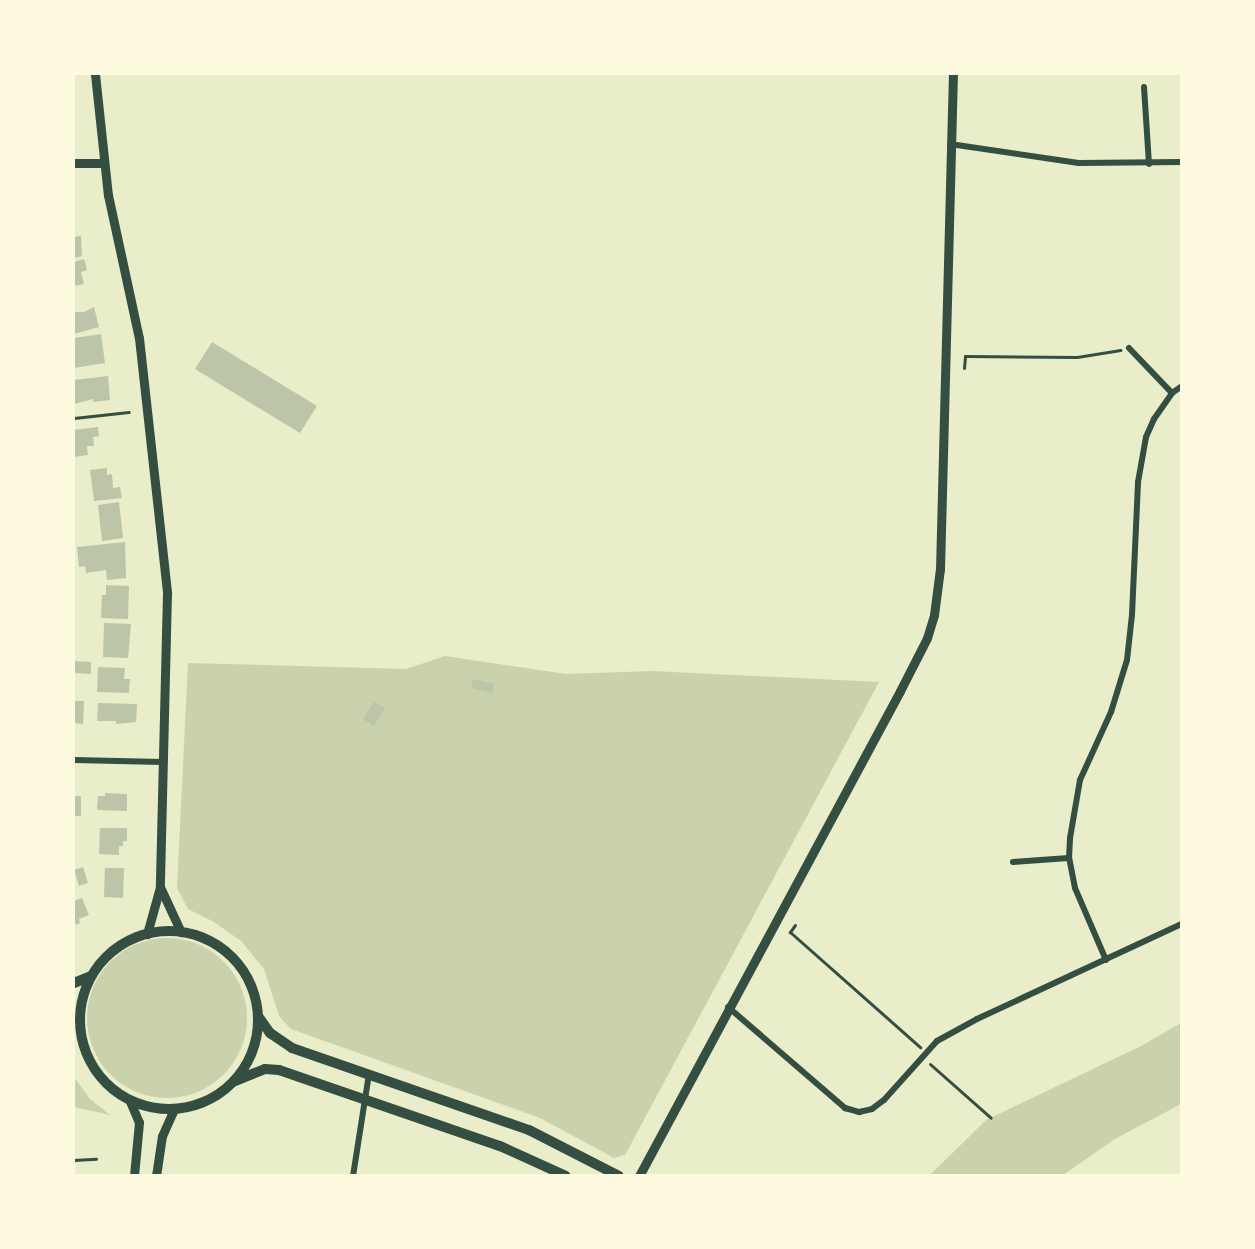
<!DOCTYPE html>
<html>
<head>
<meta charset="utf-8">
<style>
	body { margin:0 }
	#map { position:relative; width:1255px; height:1249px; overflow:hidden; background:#e9edc9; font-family:"DejaVu Sans",sans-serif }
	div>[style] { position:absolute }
	.green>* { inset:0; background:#cad2ad }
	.round { border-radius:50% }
	.building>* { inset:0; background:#bcc5a7 }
	.path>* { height:3px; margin:-1.5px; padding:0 1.5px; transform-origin:1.5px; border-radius:1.5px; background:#344e41 }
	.minor>* { height:6px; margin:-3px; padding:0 3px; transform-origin:3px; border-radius:3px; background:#344e41 }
	.tertiary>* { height:9px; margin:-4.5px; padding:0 4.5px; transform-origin:4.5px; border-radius:4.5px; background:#344e41 }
	.secondary>* { height:10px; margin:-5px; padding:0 5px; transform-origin:5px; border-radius:5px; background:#344e41 }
	.secondary>.ring { margin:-5px; padding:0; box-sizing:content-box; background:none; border:10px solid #344e41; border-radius:50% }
	span { translate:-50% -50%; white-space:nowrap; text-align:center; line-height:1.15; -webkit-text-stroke:5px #fefae0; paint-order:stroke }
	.frame { position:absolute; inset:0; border:75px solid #fefae0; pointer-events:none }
</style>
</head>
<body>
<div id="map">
	<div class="green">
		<div style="clip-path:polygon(445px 656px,566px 674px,652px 671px,879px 682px,625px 1155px,614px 1158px,540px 1118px,291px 1029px,279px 1016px,264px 969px,241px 941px,214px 922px,188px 909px,177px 888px,188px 663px,406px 669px)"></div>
		<div class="round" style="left:87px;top:938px;width:160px;height:160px"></div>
		<div style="clip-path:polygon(1181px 1023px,1181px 1104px,1115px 1139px,1063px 1175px,929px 1176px,986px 1120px,1141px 1046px)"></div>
		<div style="clip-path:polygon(74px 1077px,90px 1099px,110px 1115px,74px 1107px)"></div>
	</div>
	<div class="building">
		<div style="clip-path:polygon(81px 236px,82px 256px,74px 258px,74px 237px)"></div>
		<div style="clip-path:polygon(84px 259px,87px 270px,81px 272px,84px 284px,74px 286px,74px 262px)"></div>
		<div style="clip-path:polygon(94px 307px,99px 327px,74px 334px,74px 312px,84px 312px)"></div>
		<div style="clip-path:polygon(101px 334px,105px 363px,74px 368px,74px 338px)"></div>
		<div style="clip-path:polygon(212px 342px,317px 406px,300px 433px,195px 369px)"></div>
		<div style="clip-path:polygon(108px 376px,110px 400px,93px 402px,93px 399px,74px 404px,74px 380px)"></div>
		<div style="clip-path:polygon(98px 427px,99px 436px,93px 437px,94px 446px,87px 446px,88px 455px,74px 457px,74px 430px)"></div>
		<div style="clip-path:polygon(107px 468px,107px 475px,112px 474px,113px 488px,120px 487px,122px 498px,94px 501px,90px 470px)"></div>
		<div style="clip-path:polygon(119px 502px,123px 538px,102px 541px,98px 505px)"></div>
		<div style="clip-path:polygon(125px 542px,126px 578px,107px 580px,106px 570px,86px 573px,85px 566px,79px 567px,77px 547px)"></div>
		<div style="clip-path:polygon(106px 585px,129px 586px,128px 619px,101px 618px,102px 595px,106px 595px)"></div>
		<div style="clip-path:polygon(104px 623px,131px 624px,128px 658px,103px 657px)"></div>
		<div style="clip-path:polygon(74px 661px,91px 662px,91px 674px,74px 673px)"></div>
		<div style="clip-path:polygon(98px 667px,125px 668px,124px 679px,130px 679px,129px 693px,97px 692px)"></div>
		<div style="clip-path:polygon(473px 679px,494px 684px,492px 693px,471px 688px)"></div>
		<div style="clip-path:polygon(74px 701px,84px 701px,83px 724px,74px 723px)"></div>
		<div style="clip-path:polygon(374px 702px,385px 708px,374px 726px,363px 719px)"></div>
		<div style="clip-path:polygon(98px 703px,137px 704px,136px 722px,116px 724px,116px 721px,97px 721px)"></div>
		<div style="clip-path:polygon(105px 793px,127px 794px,127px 811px,97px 810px,98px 796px,105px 796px)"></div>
		<div style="clip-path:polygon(74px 796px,81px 796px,81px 816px,74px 816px)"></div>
		<div style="clip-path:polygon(100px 828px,127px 828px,127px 841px,123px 841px,123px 846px,119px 846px,119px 855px,99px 854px)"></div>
		<div style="clip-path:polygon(83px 867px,88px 883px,79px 886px,74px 870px)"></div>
		<div style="clip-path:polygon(105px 868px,124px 868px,123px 898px,104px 897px)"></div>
		<div style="clip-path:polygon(82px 898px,89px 915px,79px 919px,80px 923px,74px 925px,74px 901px)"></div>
	</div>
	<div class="path">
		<div style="left:964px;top:368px;width:12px;rotate:-85deg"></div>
		<div style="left:965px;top:356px;width:112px;rotate:0.5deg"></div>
		<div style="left:1077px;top:357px;width:44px;rotate:-9.2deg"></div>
		<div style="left:74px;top:418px;width:55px;rotate:-6.2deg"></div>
		<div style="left:795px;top:925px;width:9px;rotate:126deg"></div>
		<div style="left:790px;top:932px;width:174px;rotate:41.5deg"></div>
		<div style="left:930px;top:1064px;width:81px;rotate:41.5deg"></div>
		<div style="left:74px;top:1160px;width:22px;rotate:-3deg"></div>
	</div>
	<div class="minor">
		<div style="left:1144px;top:87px;width:77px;rotate:86.3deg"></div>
		<div style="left:950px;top:144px;width:130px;rotate:8.4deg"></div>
		<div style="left:1079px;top:163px;width:103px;rotate:-0.6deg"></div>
		<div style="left:1129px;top:348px;width:62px;rotate:46.3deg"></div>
		<div style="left:74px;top:760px;width:88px;rotate:1.3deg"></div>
		<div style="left:1013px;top:862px;width:56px;rotate:-4.1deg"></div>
		<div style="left:1106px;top:960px;width:78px;rotate:-113.3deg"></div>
		<div style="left:1075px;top:888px;width:31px;rotate:-101deg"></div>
		<div style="left:1069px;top:858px;width:20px;rotate:-87deg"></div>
		<div style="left:1070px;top:838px;width:59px;rotate:-80.2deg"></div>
		<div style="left:1080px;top:780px;width:75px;rotate:-65.5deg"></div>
		<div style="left:1111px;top:712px;width:54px;rotate:-72.9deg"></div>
		<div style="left:1127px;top:660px;width:45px;rotate:-83.7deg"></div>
		<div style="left:1132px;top:615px;width:133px;rotate:-87.4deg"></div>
		<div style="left:1138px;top:482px;width:46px;rotate:-79.9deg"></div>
		<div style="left:1146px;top:437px;width:20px;rotate:-66deg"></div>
		<div style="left:1154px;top:419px;width:32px;rotate:-55deg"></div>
		<div style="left:1172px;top:393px;width:12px;rotate:-35deg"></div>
		<div style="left:728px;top:1007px;width:155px;rotate:40.8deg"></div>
		<div style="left:845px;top:1108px;width:15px;rotate:16deg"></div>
		<div style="left:859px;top:1112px;width:13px;rotate:-13deg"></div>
		<div style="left:872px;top:1109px;width:15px;rotate:-37deg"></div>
		<div style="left:884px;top:1100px;width:79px;rotate:-48.1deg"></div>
		<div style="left:937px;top:1041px;width:46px;rotate:-28.8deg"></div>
		<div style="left:977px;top:1019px;width:226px;rotate:-24.9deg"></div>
		<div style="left:353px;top:1176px;width:103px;rotate:-81.1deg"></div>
	</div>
	<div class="tertiary">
		<div style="left:95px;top:74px;width:122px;rotate:83.9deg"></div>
		<div style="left:108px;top:195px;width:146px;rotate:77.8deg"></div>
		<div style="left:139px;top:338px;width:257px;rotate:83.7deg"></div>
		<div style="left:167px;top:593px;width:294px;rotate:91.4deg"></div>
		<div style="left:160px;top:887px;width:49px;rotate:105.5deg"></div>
		<div style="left:74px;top:163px;width:30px"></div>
		<div style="left:160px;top:887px;width:50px;rotate:65deg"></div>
		<div style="left:129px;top:1099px;width:25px;rotate:67deg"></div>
		<div style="left:139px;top:1122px;width:54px;rotate:95.3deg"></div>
		<div style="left:156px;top:1176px;width:40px;rotate:-81.5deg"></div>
		<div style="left:162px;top:1136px;width:30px;rotate:-66deg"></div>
		<div style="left:639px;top:1176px;width:551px;rotate:-61.71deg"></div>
		<div style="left:900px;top:691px;width:59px;rotate:-63deg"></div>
		<div style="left:927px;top:638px;width:24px;rotate:-73deg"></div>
		<div style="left:934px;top:615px;width:46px;rotate:-82.6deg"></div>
		<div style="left:940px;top:569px;width:495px;rotate:-88.5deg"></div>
	</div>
	<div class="secondary">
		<div class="ring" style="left:80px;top:931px;width:168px;height:168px"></div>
		<div style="left:74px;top:983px;width:18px;rotate:-22deg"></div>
		<div style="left:258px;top:1016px;width:21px;rotate:55deg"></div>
		<div style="left:270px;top:1033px;width:27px;rotate:34deg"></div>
		<div style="left:292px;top:1048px;width:251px;rotate:19.1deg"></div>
		<div style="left:529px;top:1130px;width:101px;rotate:27.1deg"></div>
		<div style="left:235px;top:1081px;width:32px;rotate:-22deg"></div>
		<div style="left:265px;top:1069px;width:14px;rotate:4deg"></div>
		<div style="left:279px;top:1070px;width:234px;rotate:19deg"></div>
		<div style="left:500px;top:1146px;width:72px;rotate:24.4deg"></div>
	</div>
	<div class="frame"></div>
</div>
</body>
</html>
